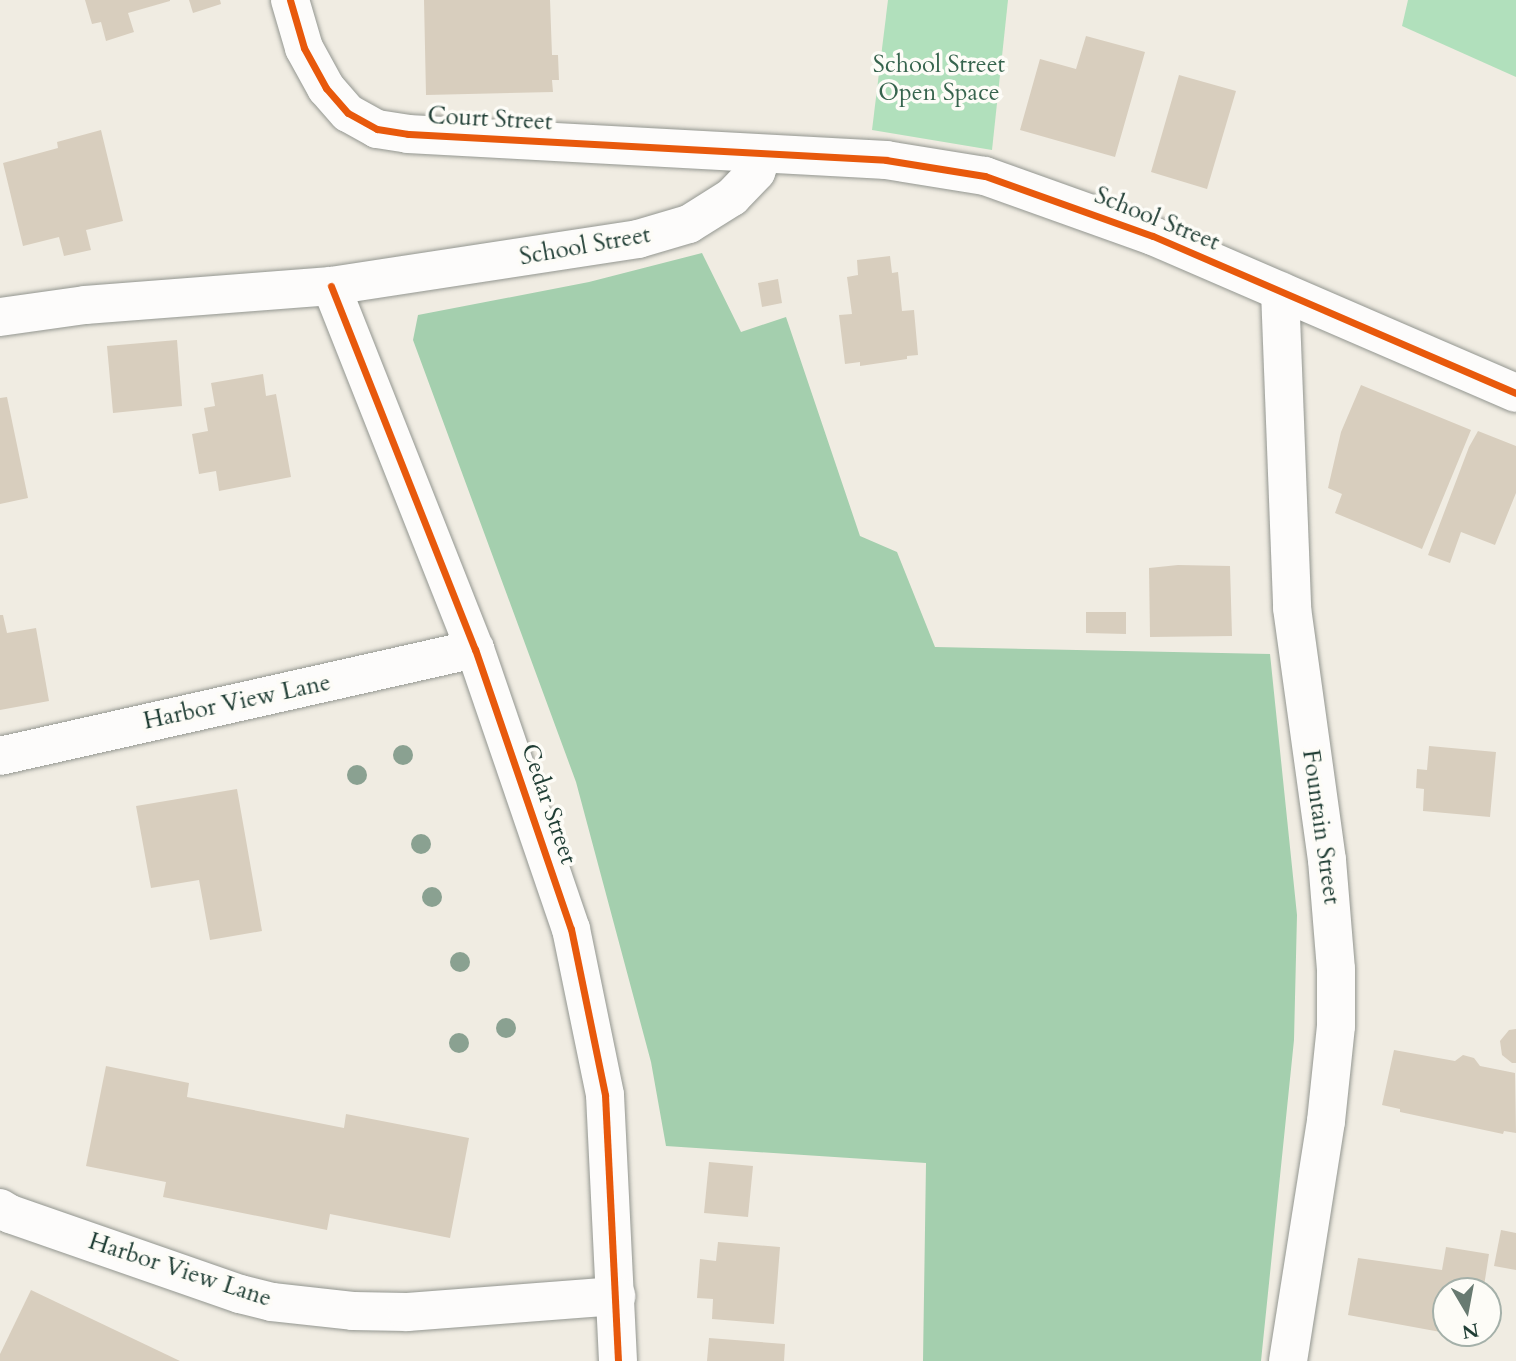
<!DOCTYPE html>
<html>
<head>
<meta charset="utf-8">
<style>
	body { margin:0 }
	#map { position:relative; width:1516px; height:1361px; overflow:hidden; background:#f0ece2; font-family:Cardo,serif }
	div>[style] { position:absolute }
	.green>* { inset:0; background:#b1e0bc }
	.forest>* { inset:0; background:#a4cfae }
	.building>* { inset:0; background:#d8cebe }
	.roads { filter:drop-shadow(0 0 2px #939690) drop-shadow(0 0 2px #939690) }
	.minor>* { height:38px; margin:-19px; padding:0 19px; transform-origin:19px; border-radius:19px; background:#fdfcfb }
	.cycleway>* { height:7px; margin:-3.5px; padding:0 3.5px; transform-origin:3.5px; border-radius:3.5px; background:#e8590c }
	.trees>* { width:20px; height:20px; margin:-10px; border-radius:50%; background:#8aa191 }
	span { translate:-50% -50%; white-space:nowrap; text-align:center; line-height:1.15; -webkit-text-stroke:7px #fdfcf7; paint-order:stroke }
	.park-label { font-size:24px; color:#37644e }
	.street-label { font-size:24px; color:#1f3d34 }
	.north { position:absolute; left:1432px; top:1277px; width:70px; height:70px; box-sizing:border-box; background:#fdfcf7; border:2px solid #a4b0a9; border-radius:50%; rotate:170deg; font-size:19px; font-weight:700; line-height:28px; text-align:center; color:#1f3d34 }
	.north::after { content:''; display:block; margin:auto; width:24px; height:32px; background:#687a71; clip-path:polygon(50% 0,100% 100%,50% 72%,0 100%) }
</style>
</head>
<body>
<div id="map">
	<div class="green">
		<div style="clip-path:polygon(888px 0,1008px 0,992px 150px,872px 130px)"></div>
		<div style="clip-path:polygon(1408px 0,1516px 0,1516px 77px,1402px 26px)"></div>
	</div>
	<div class="forest">
		<div style="clip-path:polygon(702px 253px,741px 332px,786px 317px,860px 536px,897px 552px,935px 647px,1270px 654px,1297px 915px,1294px 1040px,1261px 1361px,923px 1361px,926px 1163px,666px 1146px,651px 1062px,576px 782px,413px 340px,418px 315px,589px 282px)"></div>
	</div>
	<div class="building">
		<div style="clip-path:polygon(85px 0,170px 0,170px 1px,128px 13px,134px 32px,106px 41px,101px 22px,92px 24px)"></div>
		<div style="clip-path:polygon(189px 0,220px 0,221px 4px,193px 13px)"></div>
		<div style="clip-path:polygon(424px 0,550px 0,552px 55px,558px 55px,559px 80px,552px 80px,553px 92px,426px 95px)"></div>
		<div style="clip-path:polygon(1086px 36px,1145px 52px,1115px 157px,1020px 130px,1040px 59px,1076px 69px)"></div>
		<div style="clip-path:polygon(1179px 75px,1236px 91px,1207px 189px,1151px 172px)"></div>
		<div style="clip-path:polygon(101px 130px,123px 221px,86px 230px,91px 250px,64px 256px,59px 237px,23px 246px,3px 163px,58px 148px,57px 142px)"></div>
		<div style="clip-path:polygon(890px 256px,892px 273px,898px 272px,902px 311px,914px 310px,918px 355px,907px 356px,907px 359px,860px 366px,860px 362px,845px 364px,839px 315px,852px 314px,847px 277px,858px 275px,857px 260px)"></div>
		<div style="clip-path:polygon(778px 279px,782px 303px,762px 307px,758px 283px)"></div>
		<div style="clip-path:polygon(177px 340px,182px 406px,113px 413px,107px 346px)"></div>
		<div style="clip-path:polygon(263px 374px,266px 396px,276px 394px,291px 477px,219px 491px,216px 471px,199px 474px,192px 434px,208px 431px,204px 408px,215px 406px,211px 383px)"></div>
		<div style="clip-path:polygon(1361px 385px,1471px 430px,1422px 549px,1335px 513px,1342px 494px,1328px 488px,1341px 432px)"></div>
		<div style="clip-path:polygon(7px 397px,28px 498px,0 504px,0 398px)"></div>
		<div style="clip-path:polygon(1478px 431px,1516px 446px,1516px 493px,1495px 545px,1461px 532px,1450px 563px,1428px 555px,1469px 447px)"></div>
		<div style="clip-path:polygon(1178px 565px,1230px 566px,1232px 636px,1150px 637px,1149px 568px)"></div>
		<div style="clip-path:polygon(1086px 612px,1126px 612px,1126px 634px,1086px 633px)"></div>
		<div style="clip-path:polygon(0 615px,3px 615px,7px 633px,36px 628px,49px 701px,0 710px)"></div>
		<div style="clip-path:polygon(1429px 746px,1496px 752px,1490px 817px,1423px 811px,1424px 789px,1416px 788px,1417px 769px,1427px 770px)"></div>
		<div style="clip-path:polygon(237px 789px,262px 931px,210px 940px,199px 880px,151px 888px,136px 806px)"></div>
		<div style="clip-path:polygon(1516px 1029px,1516px 1063px,1512px 1063px,1502px 1055px,1500px 1041px,1509px 1030px)"></div>
		<div style="clip-path:polygon(1394px 1050px,1455px 1061px,1463px 1055px,1474px 1058px,1480px 1066px,1515px 1073px,1516px 1133px,1504px 1131px,1503px 1134px,1400px 1112px,1400px 1109px,1382px 1105px)"></div>
		<div style="clip-path:polygon(106px 1066px,189px 1083px,187px 1097px,344px 1128px,346px 1114px,469px 1138px,450px 1238px,330px 1214px,327px 1230px,163px 1197px,166px 1182px,86px 1166px)"></div>
		<div style="clip-path:polygon(709px 1162px,753px 1166px,748px 1217px,704px 1213px)"></div>
		<div style="clip-path:polygon(1501px 1230px,1516px 1233px,1516px 1270px,1494px 1266px)"></div>
		<div style="clip-path:polygon(718px 1242px,780px 1247px,774px 1324px,712px 1319px,713px 1299px,697px 1298px,700px 1259px,716px 1261px)"></div>
		<div style="clip-path:polygon(1446px 1247px,1489px 1254px,1484px 1286px,1469px 1284px,1468px 1291px,1446px 1291px,1446px 1333px,1348px 1315px,1358px 1258px,1442px 1270px)"></div>
		<div style="clip-path:polygon(31px 1290px,180px 1361px,0 1361px,0 1354px)"></div>
		<div style="clip-path:polygon(709px 1338px,785px 1344px,784px 1361px,707px 1361px)"></div>
	</div>
	<div class="roads">
		<div class="minor">
			<div style="left:290px;top:0;width:50px;rotate:73.7deg"></div>
			<div style="left:304px;top:48px;width:46px;rotate:61.2deg"></div>
			<div style="left:326px;top:88px;width:33px;rotate:49deg"></div>
			<div style="left:348px;top:113px;width:33px;rotate:29deg"></div>
			<div style="left:377px;top:129px;width:31px;rotate:9deg"></div>
			<div style="left:408px;top:134px;width:479px;rotate:3.1deg"></div>
			<div style="left:886px;top:160px;width:100px;rotate:9.2deg"></div>
			<div style="left:985px;top:176px;width:178px;rotate:19.7deg"></div>
			<div style="left:1153px;top:236px;width:395px;rotate:23.4deg"></div>
			<div style="left:331px;top:286px;width:391px;rotate:68.4deg"></div>
			<div style="left:475px;top:649px;width:296px;rotate:71.1deg"></div>
			<div style="left:571px;top:929px;width:169px;rotate:78.4deg"></div>
			<div style="left:605px;top:1095px;width:266px;rotate:87.2deg"></div>
			<div style="left:1280px;top:291px;width:317px;rotate:87.8deg"></div>
			<div style="left:1292px;top:608px;width:254px;rotate:82.1deg"></div>
			<div style="left:1327px;top:860px;width:109px;rotate:85.3deg"></div>
			<div style="left:1336px;top:969px;width:57px;rotate:90deg"></div>
			<div style="left:1336px;top:1026px;width:96px;rotate:96deg"></div>
			<div style="left:1326px;top:1121px;width:243px;rotate:99deg"></div>
			<div style="left:0;top:317px;width:86px;rotate:-8deg"></div>
			<div style="left:85px;top:305px;width:247px;rotate:-4.4deg"></div>
			<div style="left:331px;top:286px;width:311px;rotate:-8.7deg"></div>
			<div style="left:638px;top:239px;width:53px;rotate:-16.4deg"></div>
			<div style="left:689px;top:224px;width:51px;rotate:-32.1deg"></div>
			<div style="left:732px;top:197px;width:35px;rotate:-46deg"></div>
			<div style="left:756px;top:172px;width:19px;rotate:-69deg"></div>
			<div style="left:0;top:756px;width:487px;rotate:-12.7deg"></div>
			<div style="left:0;top:1208px;width:12px;rotate:31deg"></div>
			<div style="left:10px;top:1214px;width:244px;rotate:19.2deg"></div>
			<div style="left:240px;top:1294px;width:33px;rotate:14deg"></div>
			<div style="left:272px;top:1302px;width:81px;rotate:6.3deg"></div>
			<div style="left:353px;top:1311px;width:54px;rotate:1.1deg"></div>
			<div style="left:407px;top:1312px;width:210px;rotate:-4.4deg"></div>
		</div>
	</div>
	<div class="cycleway">
		<div style="left:290px;top:0;width:50px;rotate:73.7deg"></div>
		<div style="left:304px;top:48px;width:46px;rotate:61.2deg"></div>
		<div style="left:326px;top:88px;width:33px;rotate:49deg"></div>
		<div style="left:348px;top:113px;width:33px;rotate:29deg"></div>
		<div style="left:377px;top:129px;width:31px;rotate:9deg"></div>
		<div style="left:408px;top:134px;width:479px;rotate:3.1deg"></div>
		<div style="left:886px;top:160px;width:100px;rotate:9.2deg"></div>
		<div style="left:985px;top:176px;width:178px;rotate:19.7deg"></div>
		<div style="left:1153px;top:236px;width:395px;rotate:23.4deg"></div>
		<div style="left:331px;top:286px;width:391px;rotate:68.4deg"></div>
		<div style="left:475px;top:649px;width:296px;rotate:71.1deg"></div>
		<div style="left:571px;top:929px;width:169px;rotate:78.4deg"></div>
		<div style="left:605px;top:1095px;width:266px;rotate:87.2deg"></div>
	</div>
	<div class="trees">
		<div style="left:403px;top:755px"></div>
		<div style="left:357px;top:775px"></div>
		<div style="left:421px;top:844px"></div>
		<div style="left:432px;top:897px"></div>
		<div style="left:460px;top:962px"></div>
		<div style="left:506px;top:1028px"></div>
		<div style="left:459px;top:1043px"></div>
	</div>
	<div class="park-label">
		<span style="left:939px;top:79px">School Street<br>Open Space</span>
	</div>
	<div class="street-label">
		<span style="left:490px;top:119px;rotate:3deg">Court Street</span>
		<span style="left:1157px;top:219px;rotate:22deg">School Street</span>
		<span style="left:585px;top:246px;rotate:-10deg">School Street</span>
		<span style="left:237px;top:702px;rotate:-12deg">Harbor View Lane</span>
		<span style="left:549px;top:804px;rotate:71deg">Cedar Street</span>
		<span style="left:1321px;top:827px;rotate:82deg">Fountain Street</span>
		<span style="left:180px;top:1270px;rotate:18deg">Harbor View Lane</span>
	</div>
	<div class="north">N</div>
</div>
</body>
</html>
